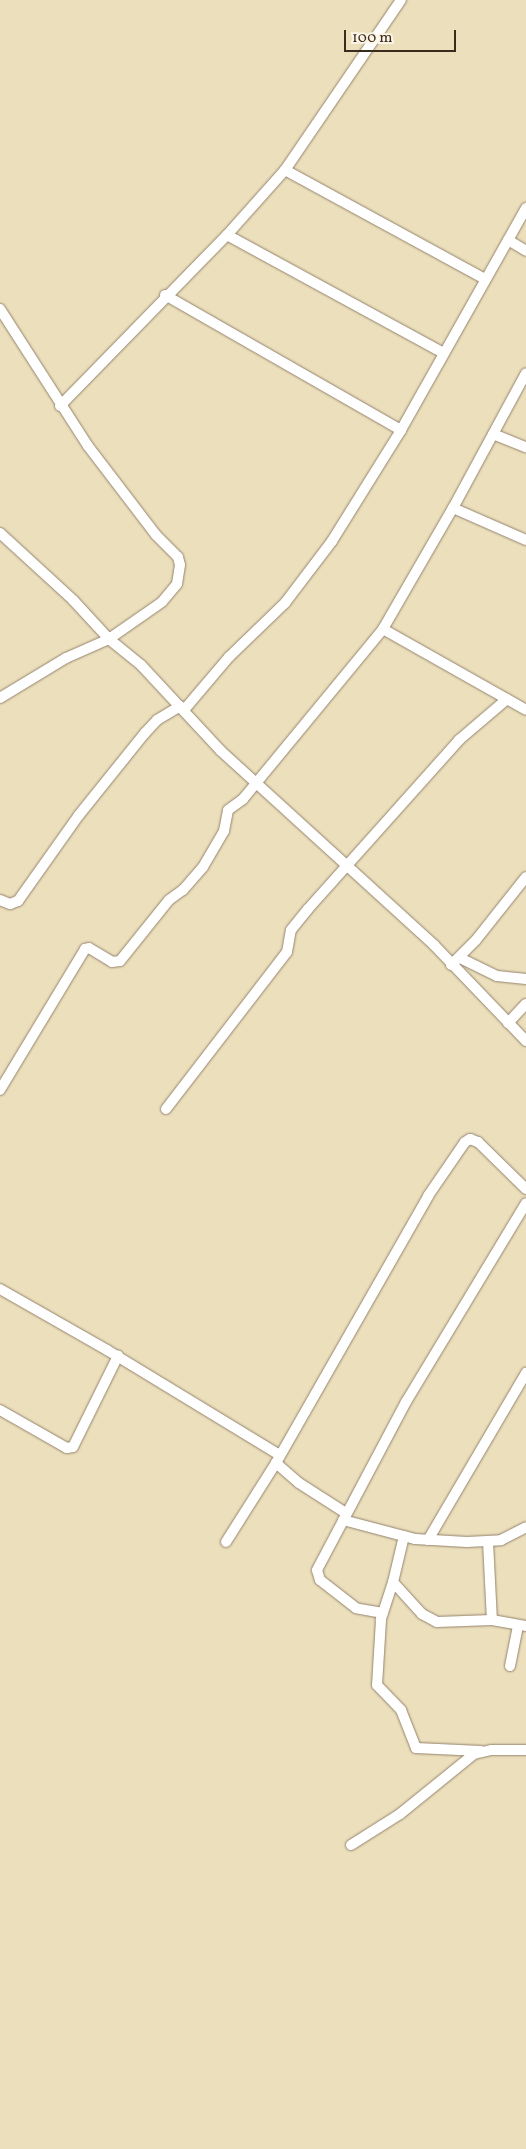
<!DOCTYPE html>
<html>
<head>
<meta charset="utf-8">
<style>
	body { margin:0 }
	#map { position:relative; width:526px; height:2149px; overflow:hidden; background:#ecdfbc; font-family:Vollkorn,serif }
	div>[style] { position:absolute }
	.roads { filter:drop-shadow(0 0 1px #94846d) drop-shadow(0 0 1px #94846d) }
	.minor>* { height:10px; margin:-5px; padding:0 5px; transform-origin:5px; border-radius:5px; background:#fff }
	span { translate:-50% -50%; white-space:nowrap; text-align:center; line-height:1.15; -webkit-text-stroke:4px #fcf5e5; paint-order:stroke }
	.scale { position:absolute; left:344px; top:30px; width:112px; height:22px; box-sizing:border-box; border:2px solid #3b2a1e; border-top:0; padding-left:6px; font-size:15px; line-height:18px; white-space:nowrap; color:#3b2a1e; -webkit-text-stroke:4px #fcf5e5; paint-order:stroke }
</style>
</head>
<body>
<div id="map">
	<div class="roads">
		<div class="minor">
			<div style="left:285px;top:170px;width:228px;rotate:28.6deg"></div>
			<div style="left:227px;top:235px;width:246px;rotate:28.6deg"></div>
			<div style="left:508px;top:240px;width:21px;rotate:31deg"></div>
			<div style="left:165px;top:295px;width:272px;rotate:29.8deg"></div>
			<div style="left:0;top:309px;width:163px;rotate:57.3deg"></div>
			<div style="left:88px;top:446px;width:112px;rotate:52.6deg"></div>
			<div style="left:156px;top:535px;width:31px;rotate:45deg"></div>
			<div style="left:178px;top:557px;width:8px;rotate:76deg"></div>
			<div style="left:180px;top:565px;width:19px;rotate:99deg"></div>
			<div style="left:177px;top:584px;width:23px;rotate:130deg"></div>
			<div style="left:162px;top:602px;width:65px;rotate:145.1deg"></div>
			<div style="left:109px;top:639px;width:47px;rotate:156.2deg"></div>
			<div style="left:66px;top:658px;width:77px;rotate:148.8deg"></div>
			<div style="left:60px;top:406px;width:239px;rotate:-45.7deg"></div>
			<div style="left:227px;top:235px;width:87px;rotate:-48.3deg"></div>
			<div style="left:285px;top:170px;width:206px;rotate:-55.7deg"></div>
			<div style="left:493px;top:434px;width:35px;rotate:22deg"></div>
			<div style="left:453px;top:508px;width:80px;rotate:23.7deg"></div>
			<div style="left:0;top:533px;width:99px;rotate:42.5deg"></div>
			<div style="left:73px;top:600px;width:53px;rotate:47.3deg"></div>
			<div style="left:109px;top:639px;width:41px;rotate:39.1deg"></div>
			<div style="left:141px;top:665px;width:117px;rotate:47.1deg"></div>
			<div style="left:221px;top:751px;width:288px;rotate:42.3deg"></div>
			<div style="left:434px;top:945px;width:133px;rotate:46.2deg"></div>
			<div style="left:383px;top:629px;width:164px;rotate:29.5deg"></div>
			<div style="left:184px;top:710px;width:70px;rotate:-49.7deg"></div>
			<div style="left:229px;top:657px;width:78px;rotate:-44deg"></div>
			<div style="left:285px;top:603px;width:78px;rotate:-52.8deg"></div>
			<div style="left:332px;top:541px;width:131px;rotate:-58.1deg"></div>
			<div style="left:401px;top:430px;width:255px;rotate:-60.6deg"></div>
			<div style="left:0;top:900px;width:11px;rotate:22deg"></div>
			<div style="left:10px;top:904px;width:9px;rotate:-21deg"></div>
			<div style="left:18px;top:901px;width:105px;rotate:-54.7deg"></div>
			<div style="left:79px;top:815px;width:105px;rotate:-51.2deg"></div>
			<div style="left:145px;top:733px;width:18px;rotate:-47deg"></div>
			<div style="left:157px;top:720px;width:27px;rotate:-31deg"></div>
			<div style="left:460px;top:958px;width:41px;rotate:25.9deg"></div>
			<div style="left:497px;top:976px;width:29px;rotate:6deg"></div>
			<div style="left:451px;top:965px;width:35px;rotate:-45deg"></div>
			<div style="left:476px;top:940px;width:80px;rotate:-51.6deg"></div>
			<div style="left:508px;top:1023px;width:26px;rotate:-47deg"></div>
			<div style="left:0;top:1090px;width:165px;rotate:-58.9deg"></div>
			<div style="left:85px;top:949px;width:4px;rotate:-14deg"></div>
			<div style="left:89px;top:948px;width:27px;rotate:31deg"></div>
			<div style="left:112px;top:962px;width:8px;rotate:-7deg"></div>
			<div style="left:120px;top:961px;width:78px;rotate:-51.2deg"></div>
			<div style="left:169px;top:900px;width:17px;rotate:-36deg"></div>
			<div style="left:183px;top:890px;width:30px;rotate:-49deg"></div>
			<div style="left:203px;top:867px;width:42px;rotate:-59.7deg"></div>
			<div style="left:224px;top:831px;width:21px;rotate:-79deg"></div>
			<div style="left:228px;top:810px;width:19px;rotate:-36deg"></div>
			<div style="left:243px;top:799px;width:220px;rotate:-50.5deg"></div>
			<div style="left:383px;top:629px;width:140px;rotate:-60deg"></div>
			<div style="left:453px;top:508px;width:153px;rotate:-61.6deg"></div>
			<div style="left:166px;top:1109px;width:198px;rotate:-52.4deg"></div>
			<div style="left:287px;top:952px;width:22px;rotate:-80deg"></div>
			<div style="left:291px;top:930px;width:27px;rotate:-51deg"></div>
			<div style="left:308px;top:909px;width:227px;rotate:-48.2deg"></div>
			<div style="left:459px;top:740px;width:63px;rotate:-40.5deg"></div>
			<div style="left:0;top:1289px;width:123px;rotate:29.7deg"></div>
			<div style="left:107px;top:1350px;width:202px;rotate:31.3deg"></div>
			<div style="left:0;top:1410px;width:77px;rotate:29.6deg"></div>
			<div style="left:67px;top:1448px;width:6px;rotate:-9deg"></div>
			<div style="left:73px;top:1447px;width:102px;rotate:-63.7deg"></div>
			<div style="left:276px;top:1463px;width:30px;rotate:41deg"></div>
			<div style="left:299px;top:1483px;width:56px;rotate:32.6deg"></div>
			<div style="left:343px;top:1520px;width:74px;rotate:14.8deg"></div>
			<div style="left:415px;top:1539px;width:52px;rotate:3.3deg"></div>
			<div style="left:467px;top:1542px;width:34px;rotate:-3deg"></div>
			<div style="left:501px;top:1540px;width:28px;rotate:-27deg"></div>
			<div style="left:404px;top:1536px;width:47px;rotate:103.4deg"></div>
			<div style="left:393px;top:1582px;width:43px;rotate:47.8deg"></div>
			<div style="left:422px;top:1614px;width:17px;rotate:28deg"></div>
			<div style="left:437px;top:1622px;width:55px;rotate:-2.1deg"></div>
			<div style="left:492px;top:1620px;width:35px;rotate:10deg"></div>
			<div style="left:428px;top:1540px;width:194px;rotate:-59.6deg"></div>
			<div style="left:226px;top:1542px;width:93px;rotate:-57.7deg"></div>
			<div style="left:276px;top:1463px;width:307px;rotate:-60.3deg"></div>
			<div style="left:428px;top:1196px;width:65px;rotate:-55.6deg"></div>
			<div style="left:465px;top:1142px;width:6px;rotate:-31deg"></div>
			<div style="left:470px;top:1139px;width:9px;rotate:21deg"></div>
			<div style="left:478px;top:1142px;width:67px;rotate:44.4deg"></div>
			<div style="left:488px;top:1542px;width:78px;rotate:87.1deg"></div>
			<div style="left:393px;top:1582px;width:40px;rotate:108deg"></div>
			<div style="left:381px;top:1620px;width:65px;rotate:93.5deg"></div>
			<div style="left:377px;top:1685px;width:35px;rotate:46deg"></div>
			<div style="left:401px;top:1710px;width:41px;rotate:68.5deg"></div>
			<div style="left:416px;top:1748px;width:65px;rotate:2.6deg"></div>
			<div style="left:383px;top:1613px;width:27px;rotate:-170deg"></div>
			<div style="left:356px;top:1608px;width:46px;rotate:-142.1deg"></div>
			<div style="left:320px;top:1580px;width:10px;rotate:-107deg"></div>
			<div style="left:317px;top:1570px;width:190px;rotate:-62.1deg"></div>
			<div style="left:406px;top:1402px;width:232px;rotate:-58.9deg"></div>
			<div style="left:510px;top:1666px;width:41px;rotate:-78.7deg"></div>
			<div style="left:351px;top:1845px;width:58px;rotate:-32.3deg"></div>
			<div style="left:400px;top:1814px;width:95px;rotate:-39deg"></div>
			<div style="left:474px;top:1754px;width:18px;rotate:-13deg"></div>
			<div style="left:492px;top:1750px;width:34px"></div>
		</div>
	</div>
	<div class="scale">100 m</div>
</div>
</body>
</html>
